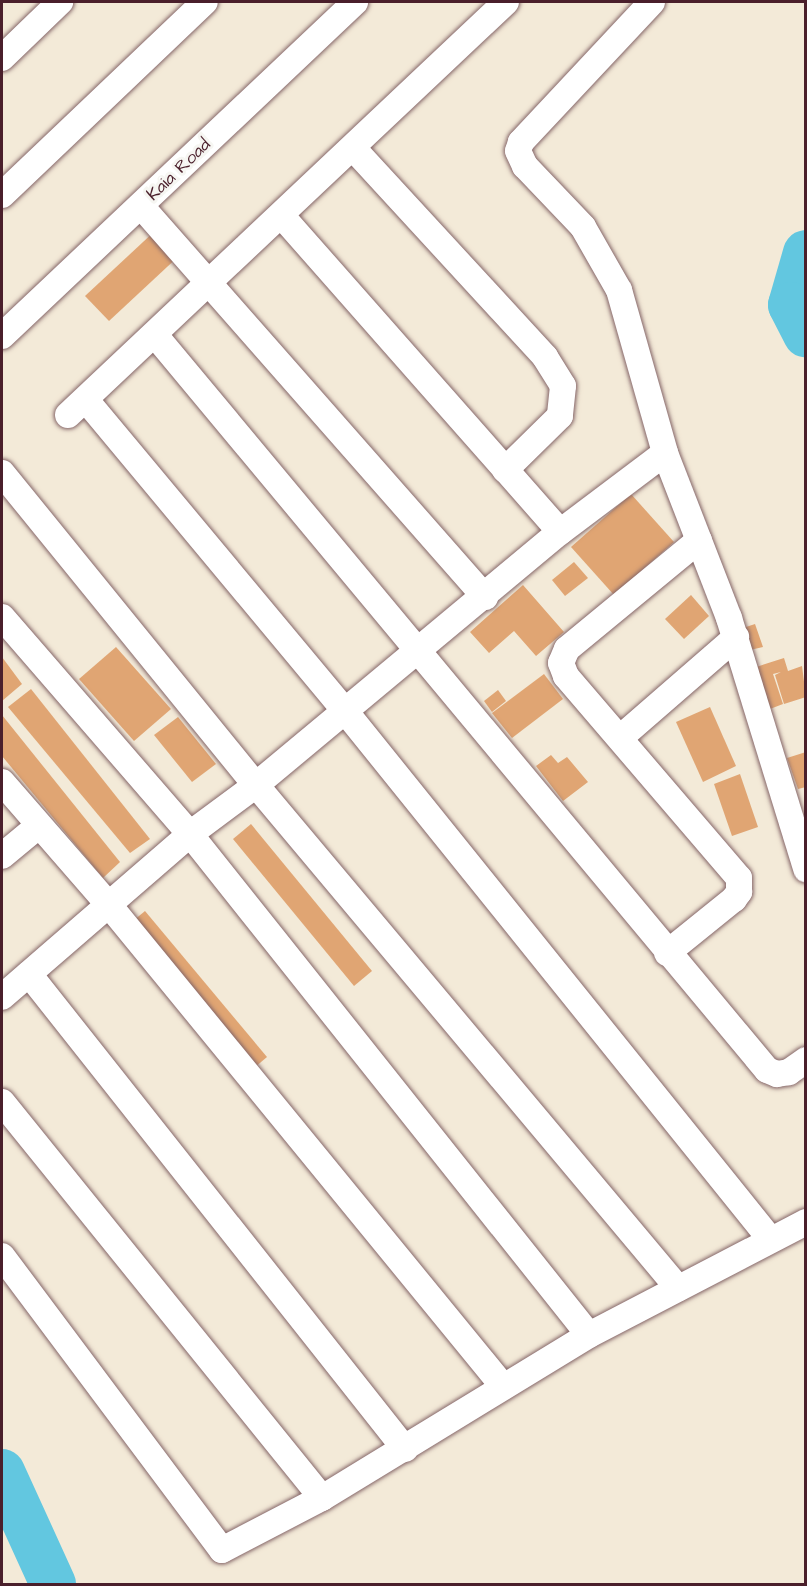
<!DOCTYPE html>
<html>
<head>
<meta charset="utf-8">
<style>
	body { margin:0 }
	#map { position:relative; width:807px; height:1586px; overflow:hidden; background:#f3ead8; font-family:"Architects Daughter",sans-serif }
	div>[style] { position:absolute }
	.river>* { height:46px; margin:-23px; padding:0 23px; transform-origin:23px; border-radius:23px; background:#62c7e0 }
	.building>* { inset:0; background:#e0a573 }
	.roads { filter:drop-shadow(0 0 2px #856668) drop-shadow(0 0 2px #856668) }
	.street>* { height:26px; margin:-13px; padding:0 13px; transform-origin:13px; border-radius:13px; background:#fff }
	span { translate:-50% -50%; white-space:nowrap; text-align:center; line-height:1.15; -webkit-text-stroke:6px #f6f6f2; paint-order:stroke }
	.street-label { font-size:18px; color:#4a1f2b }
	.frame { position:absolute; inset:0; border:3px solid #4a1f2b; pointer-events:none }
</style>
</head>
<body>
<div id="map">
	<div class="river">
		<div style="left:806px;top:253px;width:54px;rotate:106.1deg"></div>
		<div style="left:791px;top:305px;width:33px;rotate:63deg"></div>
		<div style="left:2px;top:1472px;width:123px;rotate:65.5deg"></div>
	</div>
	<div class="building">
		<div style="clip-path:polygon(157px 229px,181px 254px,109px 321px,85px 296px)"></div>
		<div style="clip-path:polygon(631px 494px,674px 542px,614px 595px,571px 547px)"></div>
		<div style="clip-path:polygon(574px 562px,588px 578px,565px 596px,552px 580px)"></div>
		<div style="clip-path:polygon(523px 585px,564px 632px,536px 656px,514px 631px,489px 653px,470px 632px)"></div>
		<div style="clip-path:polygon(691px 595px,709px 616px,684px 639px,665px 619px)"></div>
		<div style="clip-path:polygon(755px 624px,763px 647px,750px 650px,743px 628px)"></div>
		<div style="clip-path:polygon(116px 647px,171px 709px,134px 741px,79px 679px)"></div>
		<div style="clip-path:polygon(2px 657px,22px 684px,2px 701px)"></div>
		<div style="clip-path:polygon(784px 658px,788px 671px,802px 666px,806px 697px,784px 704px,775px 675px,781px 672px,773px 674px,783px 704px,770px 709px,756px 667px)"></div>
		<div style="clip-path:polygon(544px 674px,563px 699px,512px 738px,492px 713px)"></div>
		<div style="clip-path:polygon(31px 689px,150px 839px,130px 853px,8px 707px)"></div>
		<div style="clip-path:polygon(498px 690px,506px 701px,492px 712px,484px 701px)"></div>
		<div style="clip-path:polygon(710px 707px,736px 766px,703px 782px,676px 722px)"></div>
		<div style="clip-path:polygon(2px 715px,120px 862px,103px 878px,2px 756px)"></div>
		<div style="clip-path:polygon(178px 717px,216px 764px,192px 782px,154px 735px)"></div>
		<div style="clip-path:polygon(806px 752px,806px 787px,798px 789px,787px 758px)"></div>
		<div style="clip-path:polygon(551px 755px,558px 763px,567px 757px,588px 782px,563px 801px,536px 766px)"></div>
		<div style="clip-path:polygon(740px 774px,758px 827px,732px 836px,714px 784px)"></div>
		<div style="clip-path:polygon(251px 824px,372px 971px,354px 986px,233px 839px)"></div>
		<div style="clip-path:polygon(145px 911px,267px 1057px,248px 1073px,127px 926px)"></div>
	</div>
	<div class="roads">
		<div class="street">
			<div style="left:652px;top:2px;width:192px;rotate:133.1deg"></div>
			<div style="left:521px;top:142px;width:9px;rotate:108deg"></div>
			<div style="left:518px;top:151px;width:17px;rotate:65deg"></div>
			<div style="left:525px;top:166px;width:84px;rotate:46.4deg"></div>
			<div style="left:583px;top:227px;width:73px;rotate:60.3deg"></div>
			<div style="left:619px;top:290px;width:169px;rotate:74.2deg"></div>
			<div style="left:665px;top:453px;width:177px;rotate:68.8deg"></div>
			<div style="left:729px;top:618px;width:263px;rotate:72.9deg"></div>
			<div style="left:2px;top:58px;width:81px;rotate:-44deg"></div>
			<div style="left:353px;top:148px;width:284px;rotate:47.4deg"></div>
			<div style="left:545px;top:357px;width:34px;rotate:58deg"></div>
			<div style="left:563px;top:386px;width:30px;rotate:96deg"></div>
			<div style="left:560px;top:416px;width:77px;rotate:135.5deg"></div>
			<div style="left:2px;top:195px;width:280px;rotate:-43.6deg"></div>
			<div style="left:141px;top:206px;width:521px;rotate:48.66deg"></div>
			<div style="left:281px;top:215px;width:422px;rotate:48.6deg"></div>
			<div style="left:155px;top:335px;width:956px;rotate:50.22deg"></div>
			<div style="left:767px;top:1070px;width:11px;rotate:22deg"></div>
			<div style="left:777px;top:1074px;width:12px;rotate:-9deg"></div>
			<div style="left:789px;top:1072px;width:21px;rotate:-35deg"></div>
			<div style="left:2px;top:336px;width:486px;rotate:-43.4deg"></div>
			<div style="left:86px;top:400px;width:405px;rotate:50.2deg"></div>
			<div style="left:345px;top:711px;width:679px;rotate:51.16deg"></div>
			<div style="left:68px;top:415px;width:602px;rotate:-43.32deg"></div>
			<div style="left:2px;top:473px;width:402px;rotate:50.9deg"></div>
			<div style="left:256px;top:785px;width:657px;rotate:50deg"></div>
			<div style="left:2px;top:617px;width:287px;rotate:49.1deg"></div>
			<div style="left:190px;top:834px;width:640px;rotate:51.47deg"></div>
			<div style="left:620px;top:738px;width:154px;rotate:-41deg"></div>
			<div style="left:2px;top:782px;width:163px;rotate:49deg"></div>
			<div style="left:109px;top:905px;width:620px;rotate:50.69deg"></div>
			<div style="left:2px;top:856px;width:45px;rotate:-39.6deg"></div>
			<div style="left:667px;top:953px;width:86px;rotate:-38.9deg"></div>
			<div style="left:734px;top:899px;width:9px;rotate:-54deg"></div>
			<div style="left:739px;top:892px;width:14px;rotate:-90deg"></div>
			<div style="left:739px;top:878px;width:266px;rotate:-130.6deg"></div>
			<div style="left:566px;top:676px;width:14px;rotate:-111deg"></div>
			<div style="left:561px;top:663px;width:15px;rotate:-67deg"></div>
			<div style="left:567px;top:649px;width:171px;rotate:-39.5deg"></div>
			<div style="left:29px;top:974px;width:606px;rotate:51.64deg"></div>
			<div style="left:2px;top:997px;width:249px;rotate:-40.9deg"></div>
			<div style="left:190px;top:834px;width:82px;rotate:-36.6deg"></div>
			<div style="left:256px;top:785px;width:396px;rotate:-39.8deg"></div>
			<div style="left:560px;top:532px;width:131px;rotate:-37deg"></div>
			<div style="left:2px;top:1102px;width:509px;rotate:51.06deg"></div>
			<div style="left:2px;top:1256px;width:367px;rotate:53.2deg"></div>
			<div style="left:222px;top:1550px;width:113px;rotate:-27.5deg"></div>
			<div style="left:322px;top:1498px;width:313px;rotate:-31.4deg"></div>
			<div style="left:589px;top:1335px;width:245px;rotate:-27.5deg"></div>
		</div>
	</div>
	<div class="street-label">
		<span style="left:179px;top:170px;rotate:-44deg">Kaia Road</span>
	</div>
	<div class="frame"></div>
</div>
</body>
</html>
